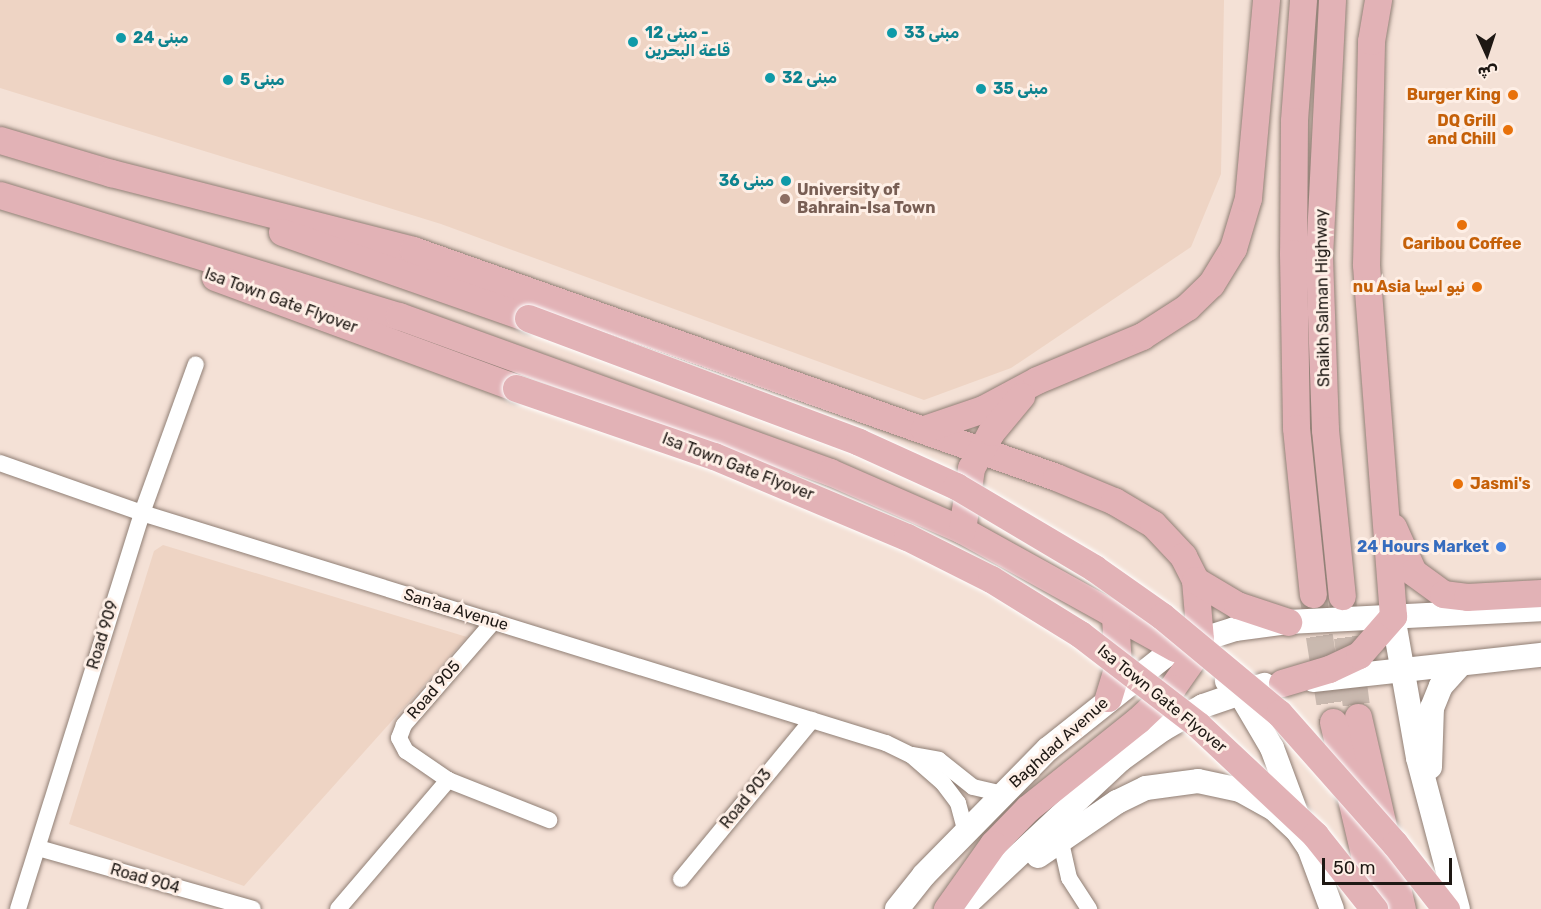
<!DOCTYPE html>
<html>
<head>
<meta charset="utf-8">
<style>
	body { margin:0 }
	#map { position:relative; width:1541px; height:909px; overflow:hidden; background:#f4e1d6; font-family:Rubik,Cairo,sans-serif }
	div>[style] { position:absolute }
	.built>* { inset:0; background:#eed4c4 }
	.primary-tunnel>* { height:27px; margin-top:-13.5px; transform-origin:0; background:repeating-linear-gradient(90deg,#c9b9af 0 27px,transparent 0 41px) }
	.roads { filter:drop-shadow(0 0 2px #907f75) drop-shadow(0 0 2px #907f75) }
	.minor>* { height:16px; margin:-8px; padding:0 8px; transform-origin:8px; border-radius:8px; background:#fff }
	.secondary>* { height:24px; margin:-12px; padding:0 12px; transform-origin:12px; border-radius:12px; background:#fff }
	.primary>* { height:27px; margin:-13.5px; padding:0 13.5px; transform-origin:13.5px; border-radius:13.5px; background:#e2b2b6 }
	.bridges { filter:drop-shadow(0 0 2px #fff) drop-shadow(0 0 2px #fff) }
	.primary-bridge>* { height:27px; margin:-13.5px; padding:0 13.5px; transform-origin:13.5px; border-radius:13.5px; background:#e2b2b6 }
	.dots>* { width:16px; height:16px; translate:-50% -50%; box-sizing:border-box; border:3px solid #feefe6; border-radius:50% }
	span { translate:-50% -50%; white-space:nowrap; text-align:center; line-height:1.15; -webkit-text-stroke:6px #feefe6; paint-order:stroke }
	.culture-label { font-size:16px; color:#0d838f; font-weight:700 }
	.left { translate:0 -50%; text-align:left }
	.right { translate:-100% -50%; text-align:right }
	.food-label { font-size:16px; color:#c56008; font-weight:700 }
	.education-label { font-size:16px; color:#785e54; font-weight:700 }
	.street-label { font-size:16px; color:#1e1814 }
	.shop-label { font-size:16px; color:#366cbe; font-weight:700 }
	.north { position:absolute; left:1457px; top:24px; width:60px; height:60px; -webkit-text-stroke:4px #feefe6; paint-order:stroke; rotate:177deg; font-size:16px; font-weight:700; line-height:24px; text-align:center; color:#1e1814 }
	.north::after { content:''; display:block; margin:auto; width:21px; height:27px; background:#1e1814; clip-path:polygon(50% 0,100% 100%,50% 72%,0 100%) }
	.scale { position:absolute; left:1322px; top:858px; width:130px; height:27px; box-sizing:border-box; border:3px solid #1e1814; border-top:0; padding-left:8px; font-size:18px; line-height:21px; white-space:nowrap; color:#1e1814; -webkit-text-stroke:4px #feefe6; paint-order:stroke }
</style>
</head>
<body>
<div id="map">
	<div class="built">
		<div style="clip-path:polygon(0 0,1224px 0,1221px 174px,1191px 247px,1011px 368px,924px 400px,441px 224px,0 88px)"></div>
		<div style="clip-path:polygon(163px 545px,467px 637px,244px 886px,69px 824px,154px 551px)"></div>
	</div>
	<div class="primary-tunnel">
		<div style="left:1313px;top:595px;width:129px;rotate:81.1deg"></div>
		<div style="left:1342px;top:596px;width:122px;rotate:82.5deg"></div>
	</div>
	<div class="roads">
		<div class="minor">
			<div style="left:0;top:463px;width:151px;rotate:19.4deg"></div>
			<div style="left:142px;top:513px;width:779px;rotate:17.18deg"></div>
			<div style="left:886px;top:743px;width:28px;rotate:26deg"></div>
			<div style="left:911px;top:755px;width:43px;rotate:41.2deg"></div>
			<div style="left:943px;top:783px;width:25px;rotate:53deg"></div>
			<div style="left:958px;top:803px;width:30px;rotate:75deg"></div>
			<div style="left:494px;top:621px;width:138px;rotate:130.9deg"></div>
			<div style="left:404px;top:725px;width:14px;rotate:111deg"></div>
			<div style="left:399px;top:738px;width:15px;rotate:62deg"></div>
			<div style="left:406px;top:751px;width:51px;rotate:34.6deg"></div>
			<div style="left:448px;top:780px;width:109px;rotate:21.6deg"></div>
			<div style="left:912px;top:755px;width:27px;rotate:10deg"></div>
			<div style="left:939px;top:760px;width:43px;rotate:38.5deg"></div>
			<div style="left:973px;top:787px;width:32px;rotate:13deg"></div>
			<div style="left:1060px;top:838px;width:41px;rotate:77.3deg"></div>
			<div style="left:1069px;top:878px;width:37px;rotate:57deg"></div>
			<div style="left:38px;top:848px;width:223px;rotate:15.8deg"></div>
			<div style="left:681px;top:879px;width:206px;rotate:-50.5deg"></div>
			<div style="left:18px;top:909px;width:415px;rotate:-72.6deg"></div>
			<div style="left:142px;top:513px;width:158px;rotate:-70.1deg"></div>
			<div style="left:338px;top:909px;width:170px;rotate:-49.5deg"></div>
		</div>
		<div class="secondary">
			<div style="left:1393px;top:616px;width:144px;rotate:80deg"></div>
			<div style="left:1418px;top:758px;width:156px;rotate:75.2deg"></div>
			<div style="left:1313px;top:680px;width:229px;rotate:-6.3deg"></div>
			<div style="left:1227px;top:681px;width:16px;rotate:43deg"></div>
			<div style="left:1239px;top:692px;width:65px;rotate:59.5deg"></div>
			<div style="left:1272px;top:748px;width:172px;rotate:69.6deg"></div>
			<div style="left:1430px;top:767px;width:59px;rotate:-88.1deg"></div>
			<div style="left:1432px;top:708px;width:24px;rotate:-68deg"></div>
			<div style="left:1441px;top:686px;width:30px;rotate:-48deg"></div>
			<div style="left:1038px;top:856px;width:96px;rotate:-34.4deg"></div>
			<div style="left:1117px;top:802px;width:32px;rotate:-26deg"></div>
			<div style="left:1146px;top:788px;width:52px;rotate:-7.7deg"></div>
			<div style="left:1198px;top:781px;width:43px;rotate:12.1deg"></div>
			<div style="left:1240px;top:790px;width:38px;rotate:29deg"></div>
			<div style="left:1273px;top:808px;width:33px;rotate:43deg"></div>
			<div style="left:1297px;top:830px;width:36px;rotate:56deg"></div>
			<div style="left:897px;top:909px;width:43px;rotate:-51.5deg"></div>
			<div style="left:924px;top:875px;width:177px;rotate:-45.5deg"></div>
			<div style="left:1048px;top:749px;width:162px;rotate:-38.5deg"></div>
			<div style="left:1175px;top:648px;width:63px;rotate:-17.6deg"></div>
			<div style="left:1235px;top:629px;width:53px;rotate:-7.5deg"></div>
			<div style="left:1288px;top:622px;width:253px;rotate:-2.9deg"></div>
			<div style="left:961px;top:909px;width:218px;rotate:-43.1deg"></div>
			<div style="left:1120px;top:760px;width:53px;rotate:-35.8deg"></div>
			<div style="left:1163px;top:729px;width:46px;rotate:-29.9deg"></div>
			<div style="left:1203px;top:706px;width:65px;rotate:-19deg"></div>
		</div>
		<div class="primary">
			<div style="left:1303px;top:0;width:121px;rotate:94.3deg"></div>
			<div style="left:1294px;top:121px;width:132px;rotate:90.4deg"></div>
			<div style="left:1293px;top:253px;width:175px;rotate:89deg"></div>
			<div style="left:1296px;top:428px;width:167px;rotate:84.2deg"></div>
			<div style="left:1332px;top:0;width:257px;rotate:92.9deg"></div>
			<div style="left:1319px;top:257px;width:173px;rotate:88deg"></div>
			<div style="left:1325px;top:430px;width:167px;rotate:84.2deg"></div>
			<div style="left:0;top:140px;width:116px;rotate:16.6deg"></div>
			<div style="left:111px;top:173px;width:312px;rotate:14.3deg"></div>
			<div style="left:413px;top:250px;width:682px;rotate:19.44deg"></div>
			<div style="left:1056px;top:477px;width:63px;rotate:22.5deg"></div>
			<div style="left:1114px;top:501px;width:45px;rotate:30.5deg"></div>
			<div style="left:1153px;top:524px;width:44px;rotate:46.8deg"></div>
			<div style="left:1183px;top:556px;width:27px;rotate:63deg"></div>
			<div style="left:1195px;top:580px;width:59px;rotate:85.2deg"></div>
			<div style="left:1200px;top:639px;width:20px;rotate:110deg"></div>
			<div style="left:1193px;top:658px;width:37px;rotate:125deg"></div>
			<div style="left:1172px;top:688px;width:47px;rotate:136.7deg"></div>
			<div style="left:1138px;top:720px;width:141px;rotate:141.3deg"></div>
			<div style="left:1028px;top:808px;width:50px;rotate:134.2deg"></div>
			<div style="left:993px;top:844px;width:80px;rotate:125.3deg"></div>
			<div style="left:0;top:195px;width:417px;rotate:16.9deg"></div>
			<div style="left:399px;top:316px;width:458px;rotate:19.9deg"></div>
			<div style="left:830px;top:472px;width:144px;rotate:23.7deg"></div>
			<div style="left:962px;top:530px;width:244px;rotate:29deg"></div>
			<div style="left:282px;top:232px;width:261px;rotate:19.3deg"></div>
			<div style="left:215px;top:277px;width:321px;rotate:20.2deg"></div>
			<div style="left:924px;top:429px;width:62px;rotate:-18.7deg"></div>
			<div style="left:983px;top:409px;width:61px;rotate:-28.2deg"></div>
			<div style="left:1037px;top:380px;width:114px;rotate:-22.7deg"></div>
			<div style="left:1142px;top:336px;width:54px;rotate:-32.8deg"></div>
			<div style="left:1187px;top:307px;width:33px;rotate:-44deg"></div>
			<div style="left:1211px;top:284px;width:42px;rotate:-58.6deg"></div>
			<div style="left:1233px;top:248px;width:52px;rotate:-73.3deg"></div>
			<div style="left:1248px;top:198px;width:199px;rotate:-84.8deg"></div>
			<div style="left:1393px;top:527px;width:49px;rotate:66deg"></div>
			<div style="left:1413px;top:572px;width:37px;rotate:36deg"></div>
			<div style="left:1443px;top:594px;width:24px;rotate:7deg"></div>
			<div style="left:1467px;top:597px;width:74px;rotate:-3.1deg"></div>
			<div style="left:962px;top:530px;width:63px;rotate:-81.7deg"></div>
			<div style="left:971px;top:468px;width:41px;rotate:-60.9deg"></div>
			<div style="left:991px;top:432px;width:47px;rotate:-50.2deg"></div>
			<div style="left:1195px;top:580px;width:49px;rotate:30.8deg"></div>
			<div style="left:1237px;top:605px;width:54px;rotate:18.4deg"></div>
			<div style="left:1282px;top:683px;width:49px;rotate:-16.6deg"></div>
			<div style="left:1329px;top:669px;width:33px;rotate:-25deg"></div>
			<div style="left:1359px;top:655px;width:52px;rotate:-48.9deg"></div>
			<div style="left:1393px;top:616px;width:353px;rotate:-94.4deg"></div>
			<div style="left:1366px;top:264px;width:223px;rotate:-88.7deg"></div>
			<div style="left:1371px;top:41px;width:42px;rotate:-80.3deg"></div>
			<div style="left:1108px;top:698px;width:34px;rotate:-73deg"></div>
			<div style="left:1118px;top:666px;width:49px;rotate:-93.5deg"></div>
			<div style="left:1358px;top:717px;width:197px;rotate:77.1deg"></div>
			<div style="left:1333px;top:722px;width:192px;rotate:76.8deg"></div>
		</div>
	</div>
	<div class="bridges">
		<div class="primary-bridge">
			<div style="left:528px;top:318px;width:353px;rotate:20.5deg"></div>
			<div style="left:859px;top:442px;width:107px;rotate:24.4deg"></div>
			<div style="left:956px;top:486px;width:161px;rotate:30.7deg"></div>
			<div style="left:1094px;top:568px;width:83px;rotate:35.2deg"></div>
			<div style="left:1162px;top:616px;width:152px;rotate:39.7deg"></div>
			<div style="left:1279px;top:713px;width:175px;rotate:48.5deg"></div>
			<div style="left:1395px;top:844px;width:83px;rotate:51.9deg"></div>
			<div style="left:516px;top:388px;width:209px;rotate:19deg"></div>
			<div style="left:714px;top:456px;width:209px;rotate:22.8deg"></div>
			<div style="left:907px;top:537px;width:94px;rotate:26.6deg"></div>
			<div style="left:991px;top:579px;width:105px;rotate:31.7deg"></div>
			<div style="left:1080px;top:634px;width:149px;rotate:37.6deg"></div>
			<div style="left:1198px;top:725px;width:161px;rotate:43.2deg"></div>
			<div style="left:1315px;top:835px;width:95px;rotate:51.4deg"></div>
		</div>
	</div>
	<div class="dots">
		<div style="left:892px;top:33px;background:#0f9aa8"></div>
		<div style="left:121px;top:38px;background:#0f9aa8"></div>
		<div style="left:633px;top:42px;background:#0f9aa8"></div>
		<div style="left:770px;top:78px;background:#0f9aa8"></div>
		<div style="left:228px;top:80px;background:#0f9aa8"></div>
		<div style="left:981px;top:89px;background:#0f9aa8"></div>
		<div style="left:1513px;top:95px;background:#e8710a"></div>
		<div style="left:1508px;top:130px;background:#e8710a"></div>
		<div style="left:786px;top:181px;background:#0f9aa8"></div>
		<div style="left:785px;top:199px;background:#8d6e63"></div>
		<div style="left:1462px;top:225px;background:#e8710a"></div>
		<div style="left:1477px;top:287px;background:#e8710a"></div>
		<div style="left:1458px;top:484px;background:#e8710a"></div>
		<div style="left:1501px;top:547px;background:#3f7fe0"></div>
	</div>
	<div class="culture-label">
		<span class="left" style="left:645px;top:42px">مبنى 12 -<br>قاعة البحرين</span>
		<span class="left" style="left:904px;top:33px">مبنى 33</span>
		<span class="left" style="left:133px;top:38px">مبنى 24</span>
		<span class="left" style="left:782px;top:78px">مبنى 32</span>
		<span class="left" style="left:240px;top:80px">مبنى 5</span>
		<span class="left" style="left:993px;top:89px">مبنى 35</span>
		<span class="right" style="left:774px;top:181px">مبنى 36</span>
	</div>
	<div class="food-label">
		<span class="right" style="left:1501px;top:95px">Burger King</span>
		<span class="right" style="left:1496px;top:130px">DQ Grill<br>and Chill</span>
		<span style="left:1462px;top:244px">Caribou Coffee</span>
		<span class="right" style="left:1465px;top:287px">nu Asia نيو اسيا</span>
		<span class="left" style="left:1470px;top:484px">Jasmi's</span>
	</div>
	<div class="education-label">
		<span class="left" style="left:797px;top:199px">University of<br>Bahrain-Isa Town</span>
	</div>
	<div class="street-label">
		<span style="left:1323px;top:298px;rotate:-91deg">Shaikh Salman Highway</span>
		<span style="left:281px;top:301px;rotate:20deg">Isa Town Gate Flyover</span>
		<span style="left:738px;top:467px;rotate:21deg">Isa Town Gate Flyover</span>
		<span style="left:456px;top:610px;rotate:17deg">San'aa Avenue</span>
		<span style="left:103px;top:635px;rotate:-73deg">Road 909</span>
		<span style="left:434px;top:690px;rotate:-49deg">Road 905</span>
		<span style="left:1162px;top:699px;rotate:39deg">Isa Town Gate Flyover</span>
		<span style="left:1059px;top:743px;rotate:-42deg">Baghdad Avenue</span>
		<span style="left:746px;top:799px;rotate:-51deg">Road 903</span>
		<span style="left:145px;top:879px;rotate:16deg">Road 904</span>
	</div>
	<div class="shop-label">
		<span class="right" style="left:1489px;top:547px">24 Hours Market</span>
	</div>
	<div class="north">ش</div>
	<div class="scale">50 m</div>
</div>
</body>
</html>
